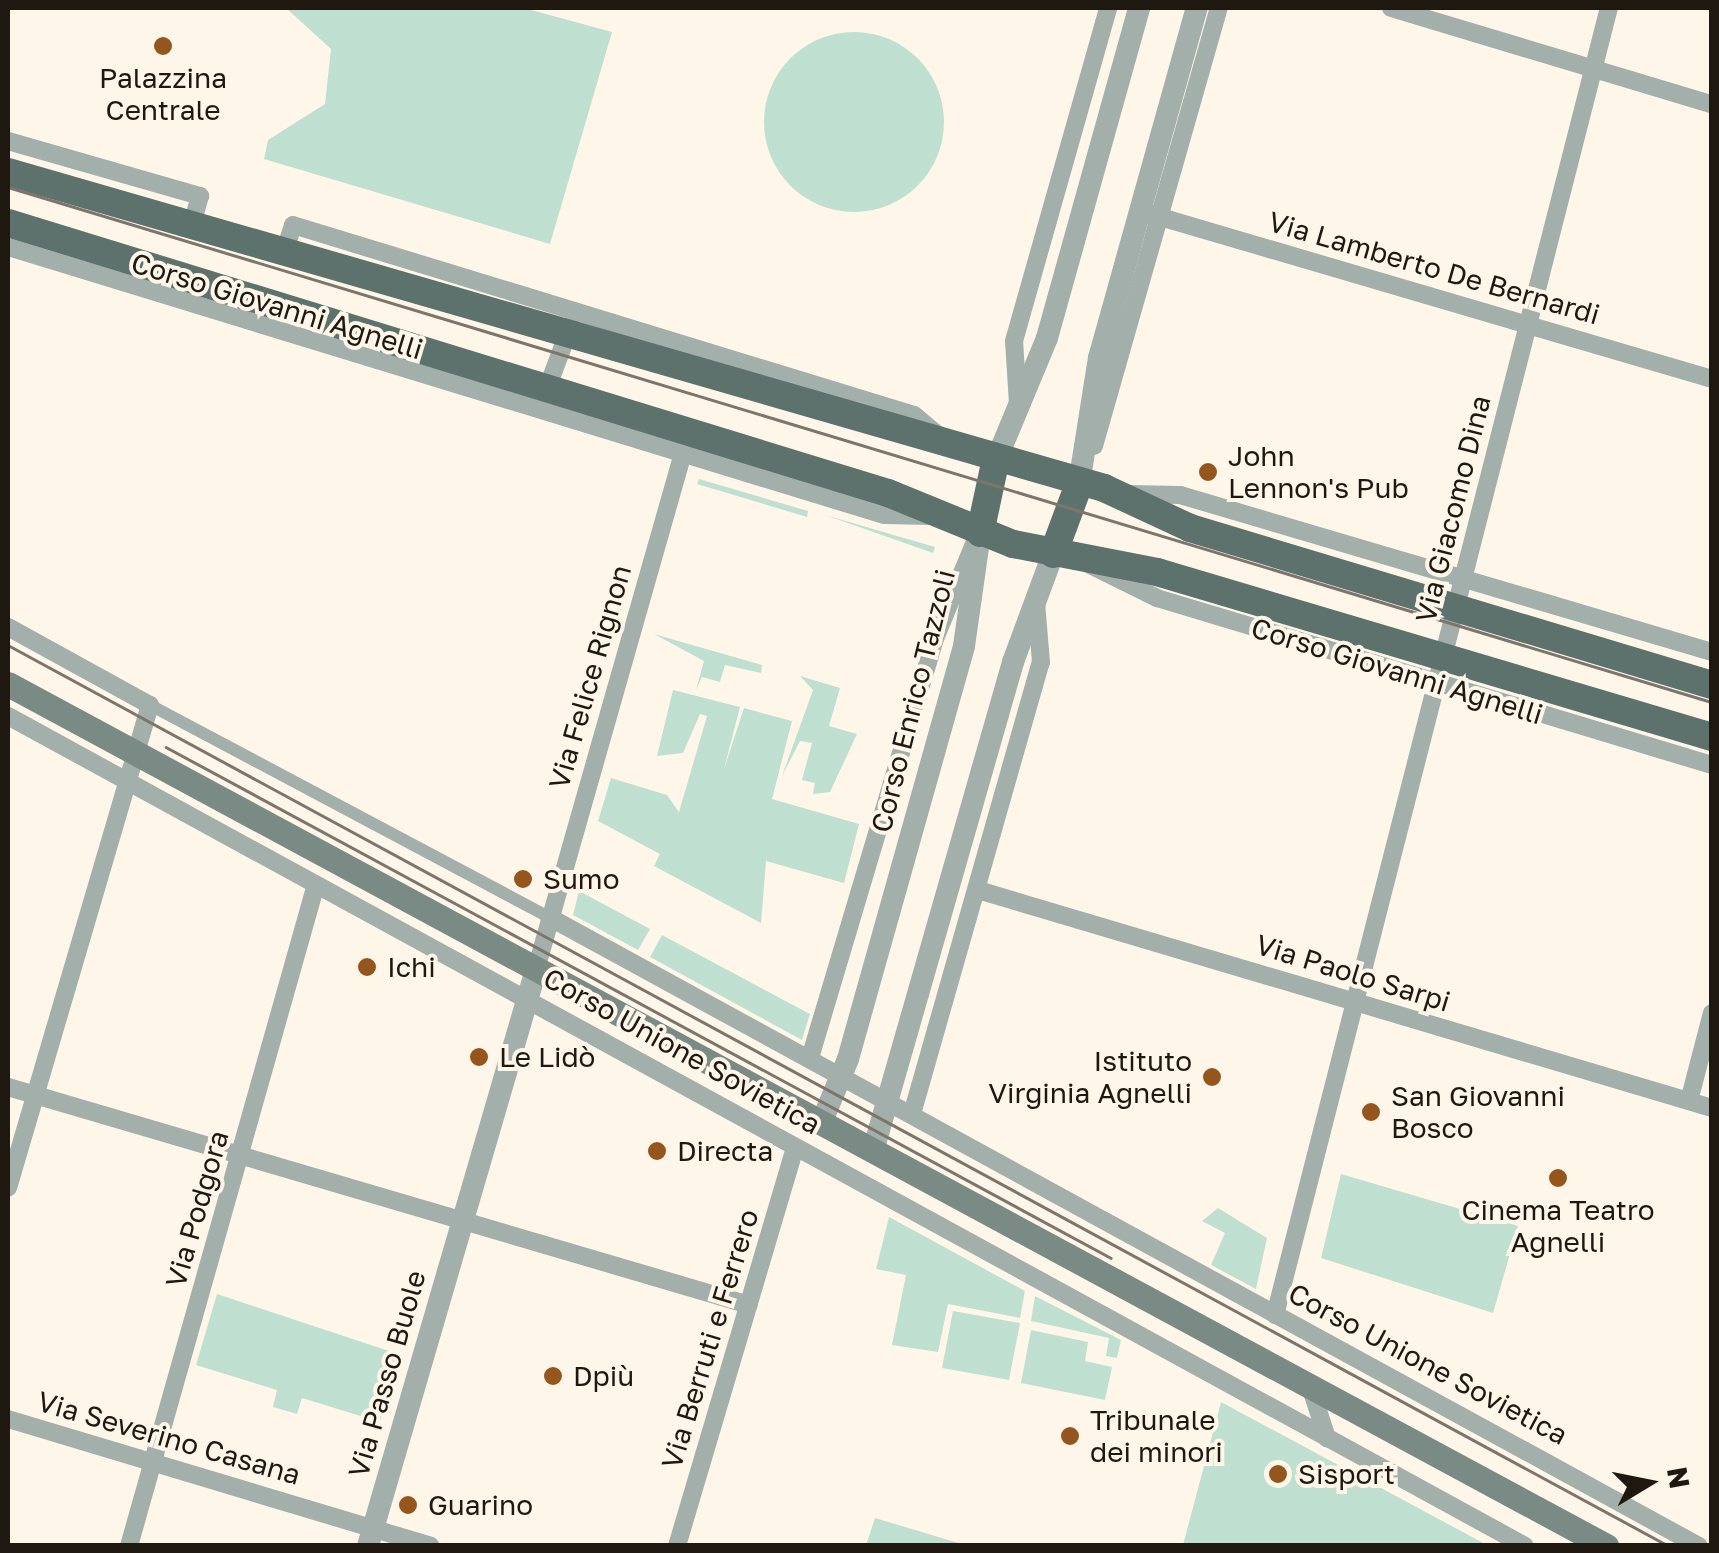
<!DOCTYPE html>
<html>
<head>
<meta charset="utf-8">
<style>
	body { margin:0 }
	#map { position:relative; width:1719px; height:1553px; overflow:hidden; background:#fff6ea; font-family:"Golos Text",sans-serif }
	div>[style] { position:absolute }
	.green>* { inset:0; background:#bfe0d0 }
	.round { border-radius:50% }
	.pedestrian>* { height:12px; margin:-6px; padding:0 6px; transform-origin:6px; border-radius:6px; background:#a3afab }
	.minor>* { height:18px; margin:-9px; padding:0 9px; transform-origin:9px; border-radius:9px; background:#a3afab }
	.tertiary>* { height:22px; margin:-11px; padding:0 11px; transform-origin:11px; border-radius:11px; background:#a3afab }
	.secondary>* { height:25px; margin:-12.5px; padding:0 12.5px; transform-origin:12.5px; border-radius:12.5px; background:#7a8b86 }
	.primary>* { height:28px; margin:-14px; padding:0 14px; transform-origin:14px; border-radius:14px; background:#5d726c }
	.tram>* { height:2.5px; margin:-1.25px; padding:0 1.25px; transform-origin:1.25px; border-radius:1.25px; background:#7d756c }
	.dots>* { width:28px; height:28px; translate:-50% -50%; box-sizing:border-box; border:5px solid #fff6ea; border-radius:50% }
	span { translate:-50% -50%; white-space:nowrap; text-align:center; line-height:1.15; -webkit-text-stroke:8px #fff6ea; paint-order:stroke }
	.poi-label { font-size:28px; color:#1e1811 }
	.left { translate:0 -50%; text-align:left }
	.right { translate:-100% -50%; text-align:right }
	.street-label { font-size:28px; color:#1e1811 }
	.frame { position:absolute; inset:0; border:10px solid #1e1811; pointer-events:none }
	.north { position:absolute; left:1599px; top:1433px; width:100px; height:100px; -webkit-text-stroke:8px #fff6ea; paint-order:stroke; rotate:80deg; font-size:28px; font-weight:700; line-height:40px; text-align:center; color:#1e1811 }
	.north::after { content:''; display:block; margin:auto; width:35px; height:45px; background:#1e1811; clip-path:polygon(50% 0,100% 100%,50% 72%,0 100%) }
</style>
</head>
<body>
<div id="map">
	<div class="green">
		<div style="clip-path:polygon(286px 8px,524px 8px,612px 32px,550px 244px,264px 159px,268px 140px,325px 104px,331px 49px)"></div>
		<div class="round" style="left:764px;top:32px;width:180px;height:180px"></div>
		<div style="clip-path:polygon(699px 479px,808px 511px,807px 517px,697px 484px)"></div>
		<div style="clip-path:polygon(825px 515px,935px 547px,933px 553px)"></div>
		<div style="clip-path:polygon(654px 634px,762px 665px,761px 673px,725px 665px,720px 682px,702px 677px,696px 690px,704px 661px)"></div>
		<div style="clip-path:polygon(800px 676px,840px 688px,829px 726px,857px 734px,830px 792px,813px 794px,815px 783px,802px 780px,812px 743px,800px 741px,782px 776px,813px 690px)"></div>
		<div style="clip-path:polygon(673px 690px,740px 707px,724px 769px,744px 708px,792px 721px,772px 799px,859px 824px,844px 883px,766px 861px,761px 923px,654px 866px,660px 854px,598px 821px,611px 778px,667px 795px,679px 812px,707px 716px,700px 714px,683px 753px,657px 756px)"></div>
		<div style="clip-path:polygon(579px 891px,650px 929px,638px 950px,573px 915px)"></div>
		<div style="clip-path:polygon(662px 935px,810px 1014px,802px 1040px,650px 957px)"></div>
		<div style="clip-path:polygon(1341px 1174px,1518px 1226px,1493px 1313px,1321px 1258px)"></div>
		<div style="clip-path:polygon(1218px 1208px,1267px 1238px,1256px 1289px,1211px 1265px,1225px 1233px,1202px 1221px)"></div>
		<div style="clip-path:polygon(889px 1217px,1025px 1291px,1020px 1318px,948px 1304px,938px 1352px,892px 1345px,906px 1275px,876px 1269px)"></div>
		<div style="clip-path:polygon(217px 1294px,401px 1355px,380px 1422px,302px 1398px,297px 1414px,273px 1407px,277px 1390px,196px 1365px)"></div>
		<div style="clip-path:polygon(1035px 1296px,1121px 1340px,1117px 1358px,1106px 1356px,1109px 1338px,1031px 1321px)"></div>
		<div style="clip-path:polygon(953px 1311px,1020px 1323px,1009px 1380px,942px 1368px)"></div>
		<div style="clip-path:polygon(1031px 1330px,1088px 1342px,1085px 1361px,1112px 1367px,1105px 1400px,1021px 1383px)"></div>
		<div style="clip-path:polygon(1221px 1402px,1487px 1545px,1183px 1545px)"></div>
		<div style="clip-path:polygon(875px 1518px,962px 1544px,961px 1545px,866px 1545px)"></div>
	</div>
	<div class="pedestrian">
		<div style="left:150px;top:705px;width:452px;rotate:28deg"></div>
	</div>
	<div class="minor">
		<div style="left:1391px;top:8px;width:335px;rotate:16.7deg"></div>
		<div style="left:8px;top:141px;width:200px;rotate:16deg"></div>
		<div style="left:200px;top:196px;width:29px;rotate:106deg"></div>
		<div style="left:1140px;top:211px;width:596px;rotate:16.37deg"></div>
		<div style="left:8px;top:247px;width:916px;rotate:17.01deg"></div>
		<div style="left:884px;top:515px;width:48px;rotate:1.2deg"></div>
		<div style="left:284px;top:253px;width:29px;rotate:-72deg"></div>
		<div style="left:293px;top:225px;width:649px;rotate:17.01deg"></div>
		<div style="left:914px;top:415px;width:31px;rotate:40deg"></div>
		<div style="left:545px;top:394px;width:74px;rotate:-69.4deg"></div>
		<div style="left:1018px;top:404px;width:63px;rotate:-93.6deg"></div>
		<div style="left:1014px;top:341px;width:346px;rotate:-74.2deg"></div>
		<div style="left:1094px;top:446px;width:455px;rotate:-74.1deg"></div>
		<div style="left:1130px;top:494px;width:50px;rotate:1.1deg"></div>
		<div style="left:1180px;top:495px;width:555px;rotate:16.44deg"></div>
		<div style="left:1090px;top:565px;width:75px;rotate:26.2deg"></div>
		<div style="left:1157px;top:598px;width:580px;rotate:16.75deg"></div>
		<div style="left:8px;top:627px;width:162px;rotate:28.8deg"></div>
		<div style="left:150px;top:705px;width:503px;rotate:106.38deg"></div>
		<div style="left:8px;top:716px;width:1729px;rotate:28.68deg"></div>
		<div style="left:978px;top:890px;width:766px;rotate:16.54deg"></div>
		<div style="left:549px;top:917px;width:1311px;rotate:28.68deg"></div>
		<div style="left:537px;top:966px;width:533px;rotate:-74.11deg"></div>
		<div style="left:810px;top:1058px;width:435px;rotate:-73.4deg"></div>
		<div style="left:934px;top:641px;width:105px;rotate:-67.6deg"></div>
		<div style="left:8px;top:1087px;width:772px;rotate:16.39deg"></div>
		<div style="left:1689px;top:1101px;width:91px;rotate:-75.4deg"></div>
		<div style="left:912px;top:1114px;width:470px;rotate:-74.1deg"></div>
		<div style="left:1041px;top:662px;width:59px;rotate:-94.8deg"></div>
		<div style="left:1275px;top:1315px;width:1349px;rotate:-75.67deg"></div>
		<div style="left:1311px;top:1389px;width:52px;rotate:71.9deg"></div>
		<div style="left:8px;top:1419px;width:441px;rotate:16.7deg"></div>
		<div style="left:129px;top:1546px;width:684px;rotate:-74.22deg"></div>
		<div style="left:677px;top:1546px;width:415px;rotate:-73.5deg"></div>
	</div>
	<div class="tertiary">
		<div style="left:995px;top:463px;width:135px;rotate:-67.4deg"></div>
		<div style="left:1047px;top:338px;width:343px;rotate:-74.4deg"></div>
		<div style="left:1079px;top:484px;width:128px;rotate:-81deg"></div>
		<div style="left:1099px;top:358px;width:363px;rotate:-74.4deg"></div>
		<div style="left:822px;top:1121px;width:67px;rotate:-67.2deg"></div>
		<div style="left:848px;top:1059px;width:429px;rotate:-74.3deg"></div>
		<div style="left:964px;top:646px;width:114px;rotate:-81.9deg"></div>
		<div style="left:873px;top:1151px;width:509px;rotate:-74.02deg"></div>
		<div style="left:1013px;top:662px;width:115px;rotate:-69.7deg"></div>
		<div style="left:368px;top:1546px;width:604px;rotate:-73.75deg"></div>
	</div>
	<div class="secondary">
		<div style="left:8px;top:684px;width:1816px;rotate:28.34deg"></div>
	</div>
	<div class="primary">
		<div style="left:8px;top:172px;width:1141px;rotate:16.08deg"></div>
		<div style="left:1104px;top:488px;width:95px;rotate:24.9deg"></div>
		<div style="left:1190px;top:528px;width:545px;rotate:16.74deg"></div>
		<div style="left:8px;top:223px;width:920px;rotate:17.06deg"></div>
		<div style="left:888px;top:493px;width:135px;rotate:22.2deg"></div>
		<div style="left:1013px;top:544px;width:147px;rotate:11deg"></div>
		<div style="left:1157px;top:572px;width:579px;rotate:16.56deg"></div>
		<div style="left:980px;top:533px;width:72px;rotate:-77.9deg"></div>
		<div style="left:1053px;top:554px;width:75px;rotate:-69.6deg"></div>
	</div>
	<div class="tram">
		<div style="left:8px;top:187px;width:1780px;rotate:16.82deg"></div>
		<div style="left:8px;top:645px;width:1890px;rotate:28.48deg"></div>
		<div style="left:166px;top:747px;width:1074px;rotate:28.4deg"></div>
	</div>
	<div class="dots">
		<div style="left:163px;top:46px;background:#95561d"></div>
		<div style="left:1208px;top:472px;background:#95561d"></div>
		<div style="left:523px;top:879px;background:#95561d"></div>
		<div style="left:367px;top:967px;background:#95561d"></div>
		<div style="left:479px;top:1057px;background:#95561d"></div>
		<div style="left:1212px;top:1077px;background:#95561d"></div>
		<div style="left:1371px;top:1112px;background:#95561d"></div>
		<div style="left:657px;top:1151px;background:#95561d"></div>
		<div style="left:1558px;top:1178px;background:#95561d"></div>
		<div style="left:553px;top:1376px;background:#95561d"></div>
		<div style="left:1070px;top:1436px;background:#95561d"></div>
		<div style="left:1278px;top:1474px;background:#95561d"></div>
		<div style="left:408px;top:1505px;background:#95561d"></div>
	</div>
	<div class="poi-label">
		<span style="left:163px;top:94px">Palazzina<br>Centrale</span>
		<span class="left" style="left:1228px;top:472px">John<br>Lennon's Pub</span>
		<span class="left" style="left:543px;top:879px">Sumo</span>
		<span class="left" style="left:387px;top:967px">Ichi</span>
		<span class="left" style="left:499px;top:1057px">Le Lidò</span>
		<span class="right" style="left:1192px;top:1077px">Istituto<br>Virginia Agnelli</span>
		<span class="left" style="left:1391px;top:1112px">San Giovanni<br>Bosco</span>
		<span class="left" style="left:677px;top:1151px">Directa</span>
		<span style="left:1558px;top:1226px">Cinema Teatro<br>Agnelli</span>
		<span class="left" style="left:573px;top:1376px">Dpiù</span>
		<span class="left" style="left:1090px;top:1436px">Tribunale<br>dei minori</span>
		<span class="left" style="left:1298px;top:1474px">Sisport</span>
		<span class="left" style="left:428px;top:1505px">Guarino</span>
	</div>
	<div class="street-label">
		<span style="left:1434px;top:268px;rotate:16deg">Via Lamberto De Bernardi</span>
		<span style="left:277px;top:306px;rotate:17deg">Corso Giovanni Agnelli</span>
		<span style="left:1453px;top:509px;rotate:-76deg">Via Giacomo Dina</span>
		<span style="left:1397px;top:671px;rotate:17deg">Corso Giovanni Agnelli</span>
		<span style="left:590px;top:677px;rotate:-74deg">Via Felice Rignon</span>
		<span style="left:913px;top:701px;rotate:-76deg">Corso Enrico Tazzoli</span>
		<span style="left:1353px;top:973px;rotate:17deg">Via Paolo Sarpi</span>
		<span style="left:682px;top:1051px;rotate:29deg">Corso Unione Sovietica</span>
		<span style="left:197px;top:1209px;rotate:-74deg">Via Podgora</span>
		<span style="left:710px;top:1339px;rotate:-73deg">Via Berruti e Ferrero</span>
		<span style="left:1428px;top:1364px;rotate:28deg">Corso Unione Sovietica</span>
		<span style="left:387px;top:1374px;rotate:-74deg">Via Passo Buole</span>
		<span style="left:169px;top:1438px;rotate:16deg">Via Severino Casana</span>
	</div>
	<div class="frame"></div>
	<div class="north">N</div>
</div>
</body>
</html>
